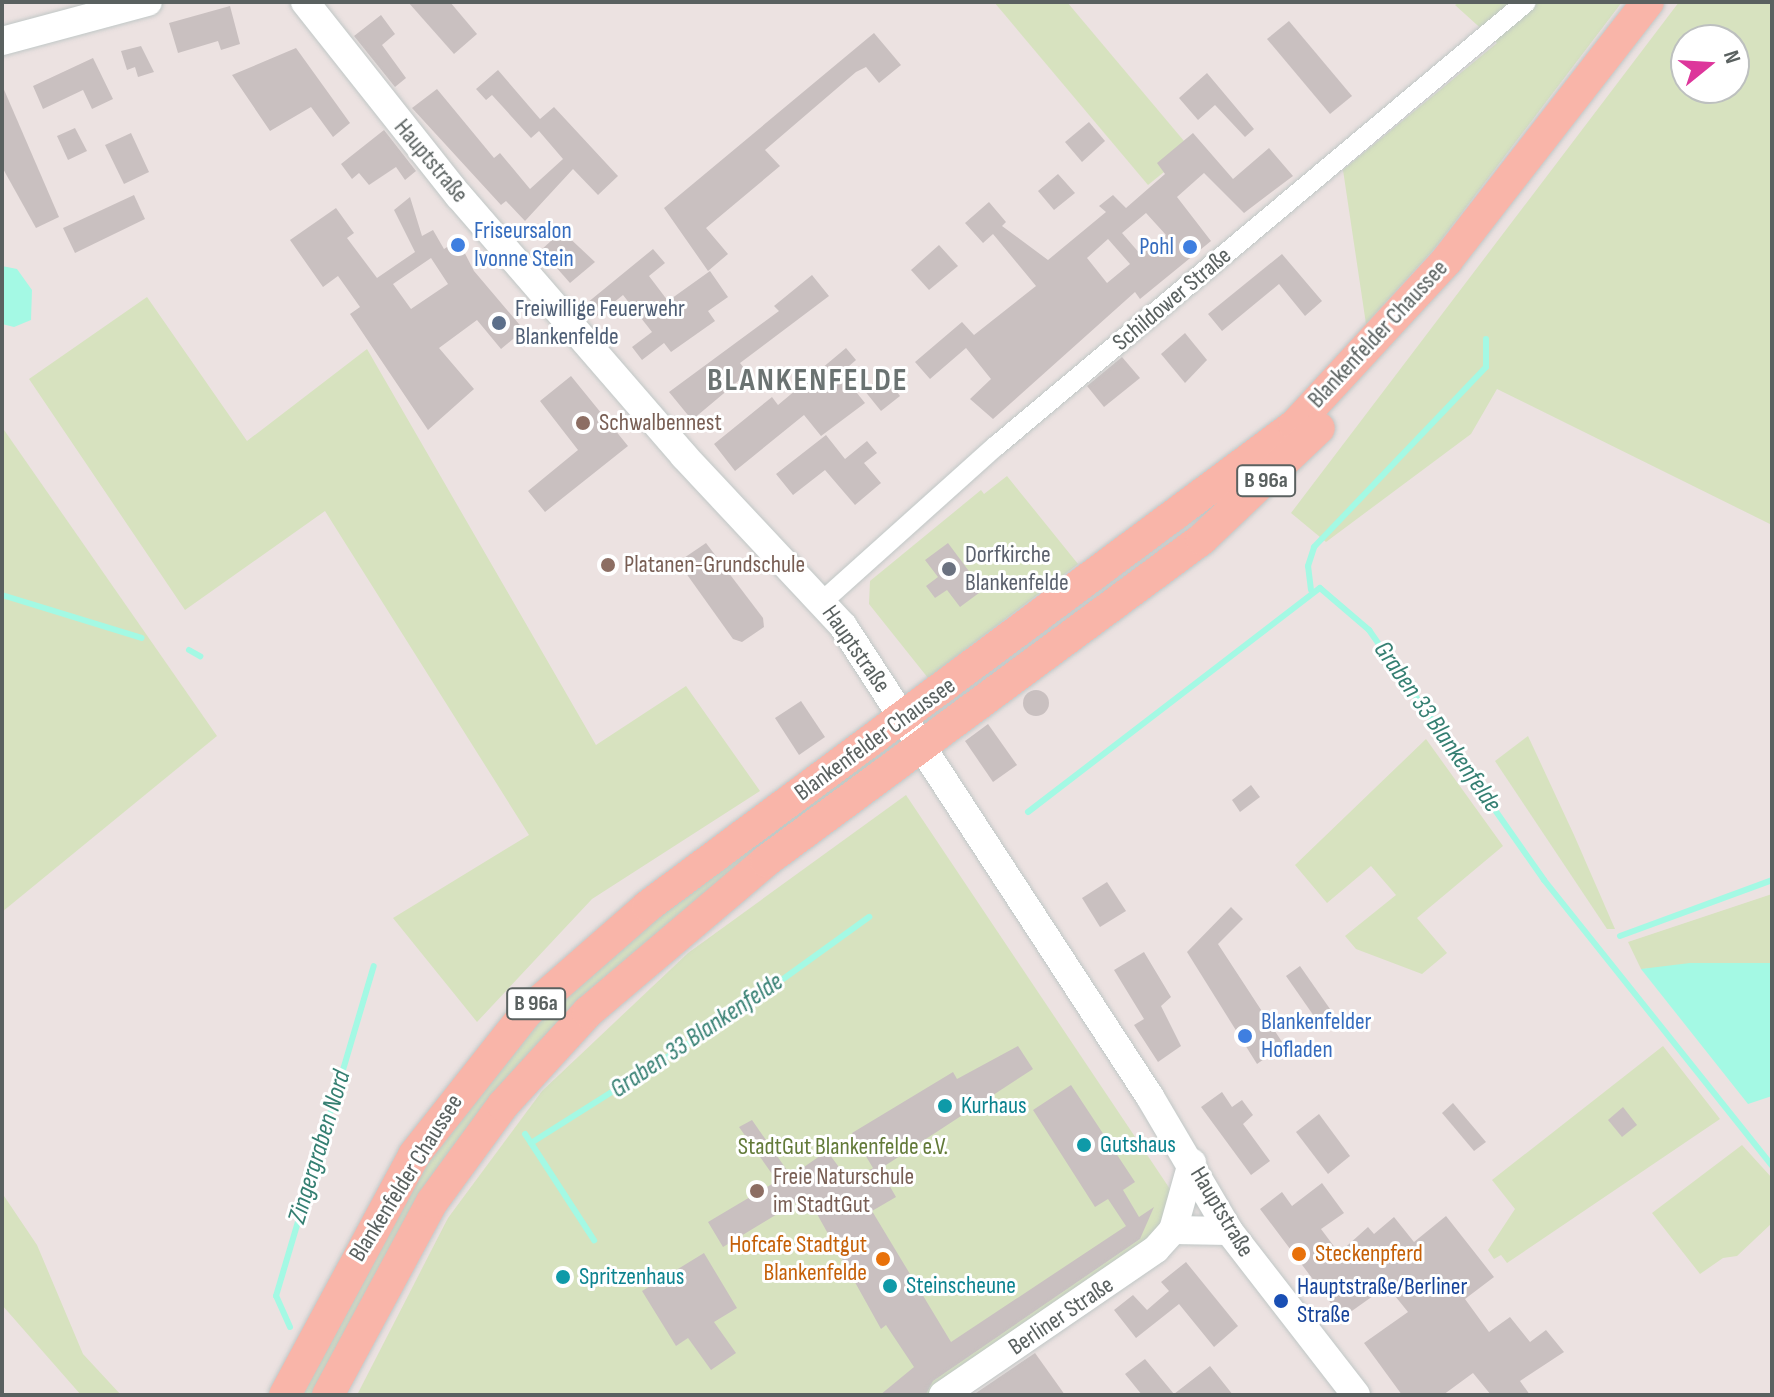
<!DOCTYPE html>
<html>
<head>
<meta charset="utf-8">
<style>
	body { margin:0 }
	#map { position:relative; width:1774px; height:1397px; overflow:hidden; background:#ece2e1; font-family:"Sofia Sans Condensed",sans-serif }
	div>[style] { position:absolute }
	.green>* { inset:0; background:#d7e2bf }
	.water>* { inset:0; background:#a4f9e4 }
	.stream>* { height:6px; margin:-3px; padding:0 3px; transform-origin:3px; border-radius:3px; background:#a4f9e4 }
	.building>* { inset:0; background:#c9c0c0 }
	.round { border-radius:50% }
	.roads { filter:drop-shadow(0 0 2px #c0c7c6) drop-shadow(0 0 2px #c0c7c6) }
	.street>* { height:20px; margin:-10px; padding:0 10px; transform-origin:10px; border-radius:10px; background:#fff }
	.secondary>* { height:28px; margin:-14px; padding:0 14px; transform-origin:14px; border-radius:14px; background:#fff }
	.primary>* { height:32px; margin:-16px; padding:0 16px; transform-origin:16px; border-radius:16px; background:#f9b5a9 }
	.dots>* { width:22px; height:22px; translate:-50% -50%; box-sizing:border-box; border:4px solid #fff; border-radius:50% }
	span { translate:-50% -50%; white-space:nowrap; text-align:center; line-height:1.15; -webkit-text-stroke:6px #fff; paint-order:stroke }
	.shield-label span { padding:2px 6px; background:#fff; border:2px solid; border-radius:6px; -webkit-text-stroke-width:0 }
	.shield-label { font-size:22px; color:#5a6160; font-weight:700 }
	.street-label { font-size:24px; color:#5a6160 }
	.shop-label { font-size:24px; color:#366cbe }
	.left { translate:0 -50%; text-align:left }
	.right { translate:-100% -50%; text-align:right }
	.service-label { font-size:24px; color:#4e5e75 }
	.education-label { font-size:24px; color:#785e54 }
	.worship-label { font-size:24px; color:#5b616d }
	.culture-label { font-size:24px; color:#0d838f }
	.park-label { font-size:24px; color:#627a38 }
	.food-label { font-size:24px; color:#c56008 }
	.transit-label { font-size:24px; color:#164399 }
	.water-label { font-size:26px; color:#357f72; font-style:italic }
	.district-label { font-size:32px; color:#6b7372; font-weight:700; letter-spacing:2px }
	.frame { position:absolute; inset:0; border:4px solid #5a6160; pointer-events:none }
	.north { position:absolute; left:1670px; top:24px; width:80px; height:80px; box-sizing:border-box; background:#fff; border:2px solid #bdc0bf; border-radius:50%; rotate:72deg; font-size:22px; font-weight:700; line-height:32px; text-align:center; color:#5a6160 }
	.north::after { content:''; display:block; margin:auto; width:28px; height:36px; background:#dd369b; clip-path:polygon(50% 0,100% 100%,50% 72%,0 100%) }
</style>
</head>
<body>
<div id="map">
	<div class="green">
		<div style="clip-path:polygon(994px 2px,1067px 2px,1184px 141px,1164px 172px,1148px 185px)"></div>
		<div style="clip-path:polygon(1460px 2px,1622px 2px,1435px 248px,1366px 324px,1343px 170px,1497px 43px,1455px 5px)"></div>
		<div style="clip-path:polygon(evenodd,1679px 2px,1772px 2px,1772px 525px,1497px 389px,1471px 434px,1326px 542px,1291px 513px,1679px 2px,1686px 40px,1734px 40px,1734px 88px,1686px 88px,1686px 40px)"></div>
		<div style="clip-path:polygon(147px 297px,247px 441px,367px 349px,596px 745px,686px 686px,760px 791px,592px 899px,477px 1022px,393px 918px,529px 835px,325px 511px,185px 610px,29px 379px)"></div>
		<div style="clip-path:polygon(2px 427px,217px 736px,2px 912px)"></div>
		<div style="clip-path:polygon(1007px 476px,1078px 564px,928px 678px,869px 604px,870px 581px,981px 490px,984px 494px)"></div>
		<div style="clip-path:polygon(1528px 736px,1574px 835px,1615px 929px,1607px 929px,1495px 761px)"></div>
		<div style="clip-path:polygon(1426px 739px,1503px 846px,1417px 918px,1447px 953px,1422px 974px,1356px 949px,1345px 936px,1396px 895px,1371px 866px,1327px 903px,1295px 865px)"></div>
		<div style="clip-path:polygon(874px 756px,877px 762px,571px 1014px,319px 1395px,297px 1395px,447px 1124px,587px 969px)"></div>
		<div style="clip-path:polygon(906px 795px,1174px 1195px,1146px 1250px,932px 1395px,357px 1395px,448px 1218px,542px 1091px,688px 953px)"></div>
		<div style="clip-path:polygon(1772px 894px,1772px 963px,1641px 969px,1628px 942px)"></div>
		<div style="clip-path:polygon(1663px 1046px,1720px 1119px,1507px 1263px,1501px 1255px,1494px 1259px,1488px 1250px,1515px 1209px,1492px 1180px)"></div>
		<div style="clip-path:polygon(1742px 1145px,1772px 1178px,1772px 1223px,1737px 1256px,1723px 1258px,1700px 1274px,1652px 1213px)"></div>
		<div style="clip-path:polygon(2px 1193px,37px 1245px,83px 1354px,121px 1395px,81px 1395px,2px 1305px)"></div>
	</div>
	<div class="water">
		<div style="clip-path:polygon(2px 266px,17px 269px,32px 290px,31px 320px,14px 327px,2px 324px)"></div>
		<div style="clip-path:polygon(1690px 963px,1772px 963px,1772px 1096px,1748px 1104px,1641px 969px)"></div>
	</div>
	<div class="stream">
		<div style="left:1311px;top:590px;width:24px;rotate:-97deg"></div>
		<div style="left:1308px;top:566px;width:20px;rotate:-72deg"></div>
		<div style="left:1314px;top:547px;width:249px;rotate:-46.3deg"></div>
		<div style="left:1486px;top:367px;width:28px;rotate:-90deg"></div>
		<div style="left:2px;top:595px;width:146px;rotate:17.1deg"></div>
		<div style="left:189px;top:650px;width:13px;rotate:29deg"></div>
		<div style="left:1028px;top:812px;width:368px;rotate:-37.5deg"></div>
		<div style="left:1320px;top:588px;width:65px;rotate:40.6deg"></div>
		<div style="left:1369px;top:630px;width:305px;rotate:55deg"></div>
		<div style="left:1544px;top:880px;width:366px;rotate:51.4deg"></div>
		<div style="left:1620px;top:936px;width:162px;rotate:-20.2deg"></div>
		<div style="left:525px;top:1134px;width:11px;rotate:56deg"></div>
		<div style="left:531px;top:1143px;width:234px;rotate:-32.3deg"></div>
		<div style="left:729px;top:1018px;width:173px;rotate:-35.8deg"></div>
		<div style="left:531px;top:1143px;width:116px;rotate:57deg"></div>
		<div style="left:290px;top:1327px;width:34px;rotate:-114deg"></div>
		<div style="left:276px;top:1296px;width:344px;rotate:-73.5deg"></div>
	</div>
	<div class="building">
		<div style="clip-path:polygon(408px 2px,450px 2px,477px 34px,454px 54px)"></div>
		<div style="clip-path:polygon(230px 6px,240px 44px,221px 50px,218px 41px,178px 53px,169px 23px)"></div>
		<div style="clip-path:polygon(381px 15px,395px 34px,382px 45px,406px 78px,395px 87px,354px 36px)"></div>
		<div style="clip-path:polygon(1289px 21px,1352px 96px,1330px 114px,1267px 39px)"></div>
		<div style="clip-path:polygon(874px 33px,901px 65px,879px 83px,866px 67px,856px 72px,765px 150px,780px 166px,706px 228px,728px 254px,708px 271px,664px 208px)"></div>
		<div style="clip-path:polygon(141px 46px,154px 72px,138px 77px,135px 67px,127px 70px,121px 51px)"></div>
		<div style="clip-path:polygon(296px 48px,350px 123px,333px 137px,311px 107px,270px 131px,232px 75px)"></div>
		<div style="clip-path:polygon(93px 58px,113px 99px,92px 109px,83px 90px,43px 109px,33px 86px)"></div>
		<div style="clip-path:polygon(498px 70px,540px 119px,554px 107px,618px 176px,598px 195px,573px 169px,525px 221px,506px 201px,501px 205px,412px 108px,437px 89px,494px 158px,500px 153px,530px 189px,563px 159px,539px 131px,531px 138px,492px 95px,486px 100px,476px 89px)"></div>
		<div style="clip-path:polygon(1207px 73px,1254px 129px,1245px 137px,1215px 105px,1198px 120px,1179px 98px)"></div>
		<div style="clip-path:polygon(2px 85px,59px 217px,36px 228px,2px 167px)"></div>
		<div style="clip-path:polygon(1089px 122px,1105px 141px,1082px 162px,1065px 142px)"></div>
		<div style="clip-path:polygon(75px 128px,87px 151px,68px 160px,57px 136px)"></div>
		<div style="clip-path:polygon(384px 130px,416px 171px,405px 180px,396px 167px,369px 185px,359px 173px,352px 179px,341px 164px)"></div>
		<div style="clip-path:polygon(131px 133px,149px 172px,124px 184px,105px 145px)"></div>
		<div style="clip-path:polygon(evenodd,1193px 133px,1233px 179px,1269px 148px,1293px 176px,1244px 213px,1204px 173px,1177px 197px,1211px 241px,1140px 299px,1135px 292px,993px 419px,970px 399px,991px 379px,966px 348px,930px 379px,915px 362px,962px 322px,974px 335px,1036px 286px,993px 234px,983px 243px,965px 223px,989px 202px,1006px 222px,1002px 226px,1048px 260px,1106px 212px,1099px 206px,1113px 195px,1126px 208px,1165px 174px,1157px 163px,1193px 133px,1146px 213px,1166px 235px,1141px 255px,1122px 233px,1146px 213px,1193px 133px,1108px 239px,1130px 264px,1107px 283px,1087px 258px,1108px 239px)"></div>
		<div style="clip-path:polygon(1058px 174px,1075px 193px,1054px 210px,1038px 191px)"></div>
		<div style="clip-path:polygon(134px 195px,145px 219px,75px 253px,63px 228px)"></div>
		<div style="clip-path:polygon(evenodd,410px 197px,422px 236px,433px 230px,444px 249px,458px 240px,474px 271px,524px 330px,501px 349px,477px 320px,439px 348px,474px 389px,428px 430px,350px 314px,360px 307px,338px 276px,323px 287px,290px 240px,336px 208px,354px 233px,347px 238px,377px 278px,415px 252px,394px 210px,410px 197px,431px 258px,448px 284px,411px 309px,393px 284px,431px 258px)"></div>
		<div style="clip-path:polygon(562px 231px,595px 262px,570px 283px,541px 250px)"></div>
		<div style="clip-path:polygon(939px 245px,958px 266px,929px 290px,911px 270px)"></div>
		<div style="clip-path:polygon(653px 249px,665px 263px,649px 276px,668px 301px,710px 271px,728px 297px,708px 311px,715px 321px,671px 352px,664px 343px,642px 360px,632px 347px,652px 332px,623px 295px,597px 316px,587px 303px)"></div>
		<div style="clip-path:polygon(1282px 254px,1322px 301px,1305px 316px,1279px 284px,1222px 331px,1208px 314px)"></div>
		<div style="clip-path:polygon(812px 275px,829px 296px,740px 363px,748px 373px,692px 420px,669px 392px,779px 311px,774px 306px)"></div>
		<div style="clip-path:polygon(1185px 333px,1207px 360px,1185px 383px,1161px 354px)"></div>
		<div style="clip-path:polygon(846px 348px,856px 360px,841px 373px,865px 403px,821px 436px,804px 415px,735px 471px,714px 444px,772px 397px,778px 405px)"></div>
		<div style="clip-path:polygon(1122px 357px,1140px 378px,1104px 407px,1087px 386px)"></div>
		<div style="clip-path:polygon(884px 375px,900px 396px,881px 411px,864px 390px)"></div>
		<div style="clip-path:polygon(571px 376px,628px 446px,545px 512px,528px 491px,578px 450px,540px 401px)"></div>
		<div style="clip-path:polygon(826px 435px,845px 459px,867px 441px,877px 453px,864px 463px,881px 483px,855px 505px,825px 470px,793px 495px,776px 474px)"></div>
		<div style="clip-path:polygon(706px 543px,763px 618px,764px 627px,742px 642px,733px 639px,678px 562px)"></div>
		<div style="clip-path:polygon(948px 543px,983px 590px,960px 607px,947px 590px,935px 598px,926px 586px,938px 577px,925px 560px)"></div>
		<div class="round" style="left:1023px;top:690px;width:26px;height:26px"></div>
		<div style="clip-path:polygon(801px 701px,825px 737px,799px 755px,775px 718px)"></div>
		<div style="clip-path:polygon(988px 724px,1017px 765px,993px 782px,965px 741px)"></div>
		<div style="clip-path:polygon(1251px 785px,1260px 797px,1240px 812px,1232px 800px)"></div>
		<div style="clip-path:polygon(1107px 882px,1126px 911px,1100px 927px,1082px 898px)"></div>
		<div style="clip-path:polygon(1231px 907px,1243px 919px,1218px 944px,1284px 1045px,1257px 1064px,1187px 952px)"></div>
		<div style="clip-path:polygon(1144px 952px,1171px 997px,1161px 1006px,1181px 1046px,1158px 1062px,1134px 1025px,1144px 1019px,1114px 970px)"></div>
		<div style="clip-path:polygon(1300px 966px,1330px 1009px,1316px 1019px,1286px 976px)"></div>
		<div style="clip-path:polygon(1018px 1046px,1033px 1069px,880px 1169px,896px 1197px,872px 1211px,951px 1342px,1126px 1226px,1108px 1199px,1095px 1207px,1033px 1110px,1071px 1085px,1135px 1182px,1123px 1190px,1139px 1217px,1154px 1207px,1140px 1239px,933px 1381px,926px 1394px,880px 1395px,914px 1367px,886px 1325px,881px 1329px,807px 1196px,723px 1247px,708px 1222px,777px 1181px,739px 1127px,752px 1120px,791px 1176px,827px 1151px,850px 1182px,873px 1168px,852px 1133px,953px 1072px,957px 1079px)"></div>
		<div style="clip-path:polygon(1222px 1092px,1232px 1107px,1242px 1100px,1253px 1115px,1243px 1124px,1270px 1161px,1251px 1175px,1201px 1107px)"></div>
		<div style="clip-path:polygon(1453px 1103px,1486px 1142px,1474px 1151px,1442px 1113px)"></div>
		<div style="clip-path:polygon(1623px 1107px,1637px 1125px,1622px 1137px,1608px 1120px)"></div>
		<div style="clip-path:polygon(1319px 1114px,1350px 1156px,1328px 1174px,1296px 1132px)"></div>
		<div style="clip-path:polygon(1322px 1183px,1344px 1213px,1321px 1229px,1339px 1253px,1368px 1227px,1374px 1234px,1394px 1217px,1414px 1242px,1446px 1216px,1494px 1277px,1465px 1299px,1489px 1332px,1510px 1317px,1530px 1342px,1546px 1330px,1564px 1352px,1520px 1381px,1530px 1395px,1491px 1395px,1473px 1373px,1443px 1395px,1402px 1395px,1364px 1343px,1408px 1312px,1387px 1286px,1342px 1318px,1260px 1209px,1282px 1192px,1292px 1206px)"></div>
		<div style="clip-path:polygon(704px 1253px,737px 1308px,714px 1322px,736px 1353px,711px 1370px,688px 1338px,676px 1346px,642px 1291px)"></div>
		<div style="clip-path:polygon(1186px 1262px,1238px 1326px,1214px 1347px,1179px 1304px,1136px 1338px,1114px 1310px,1133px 1295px,1147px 1310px,1169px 1291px,1161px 1282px)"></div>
		<div style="clip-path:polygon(1035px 1353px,1065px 1395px,973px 1395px)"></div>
		<div style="clip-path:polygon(1145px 1359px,1174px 1394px,1210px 1366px,1233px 1395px,1142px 1395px,1125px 1374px)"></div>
	</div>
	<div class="roads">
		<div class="street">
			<div style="left:823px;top:601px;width:232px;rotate:-41.9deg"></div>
			<div style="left:996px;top:446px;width:691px;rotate:-39.95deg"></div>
		</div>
		<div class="secondary">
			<div style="left:305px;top:2px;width:248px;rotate:51.6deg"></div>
			<div style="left:459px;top:196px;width:344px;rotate:49.1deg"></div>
			<div style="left:684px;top:456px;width:233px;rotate:46.9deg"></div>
			<div style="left:843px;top:626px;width:562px;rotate:56.9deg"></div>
			<div style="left:1150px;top:1097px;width:156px;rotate:59.5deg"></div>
			<div style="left:1229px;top:1231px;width:207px;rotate:52.2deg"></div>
			<div style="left:2px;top:41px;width:151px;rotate:-15deg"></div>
			<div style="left:1173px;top:1230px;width:56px;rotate:1deg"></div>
			<div style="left:943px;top:1395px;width:258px;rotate:-34.4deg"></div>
			<div style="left:1156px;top:1249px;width:25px;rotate:-48deg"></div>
			<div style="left:1173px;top:1230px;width:70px;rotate:-74.2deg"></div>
		</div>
		<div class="primary">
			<div style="left:285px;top:1395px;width:272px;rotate:-61.7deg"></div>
			<div style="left:414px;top:1155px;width:182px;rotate:-51.7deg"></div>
			<div style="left:527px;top:1012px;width:161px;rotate:-41.2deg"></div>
			<div style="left:648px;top:906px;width:806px;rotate:-36.63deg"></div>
			<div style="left:1295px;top:425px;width:224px;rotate:-47.3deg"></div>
			<div style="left:1447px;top:260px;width:327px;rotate:-52.1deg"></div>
			<div style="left:328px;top:1395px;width:219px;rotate:-61.7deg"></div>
			<div style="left:432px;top:1202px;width:120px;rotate:-53.8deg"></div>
			<div style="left:503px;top:1105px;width:126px;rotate:-47.6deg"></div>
			<div style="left:588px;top:1012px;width:233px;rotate:-40.3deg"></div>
			<div style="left:766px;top:861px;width:542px;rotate:-36.45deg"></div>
			<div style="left:1202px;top:539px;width:161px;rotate:-43.5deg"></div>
		</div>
	</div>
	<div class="dots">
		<div style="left:458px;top:245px;background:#3f7fe0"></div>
		<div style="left:1190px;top:247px;background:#3f7fe0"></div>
		<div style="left:499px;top:323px;background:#5c6f8a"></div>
		<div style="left:583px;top:423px;background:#8d6e63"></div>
		<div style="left:608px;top:565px;background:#8d6e63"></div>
		<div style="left:949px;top:569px;background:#6b7280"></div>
		<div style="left:1245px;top:1036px;background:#3f7fe0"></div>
		<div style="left:945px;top:1106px;background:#0f9aa8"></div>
		<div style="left:1084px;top:1145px;background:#0f9aa8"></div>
		<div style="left:757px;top:1191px;background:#8d6e63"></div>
		<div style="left:1299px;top:1254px;background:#e8710a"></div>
		<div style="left:883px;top:1259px;background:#e8710a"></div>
		<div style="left:563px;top:1277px;background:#0f9aa8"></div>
		<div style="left:890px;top:1286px;background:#0f9aa8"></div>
		<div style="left:1281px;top:1301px;background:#1a4fb4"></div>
	</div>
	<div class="shield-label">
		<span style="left:1266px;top:481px">B 96a</span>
		<span style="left:536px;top:1004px">B 96a</span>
	</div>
	<div class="street-label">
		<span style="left:431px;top:161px;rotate:50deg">Hauptstraße</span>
		<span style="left:1172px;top:299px;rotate:-40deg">Schildower Straße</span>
		<span style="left:1378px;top:334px;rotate:-47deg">Blankenfelder Chaussee</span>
		<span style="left:856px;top:649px;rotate:55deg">Hauptstraße</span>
		<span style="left:875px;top:739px;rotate:-36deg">Blankenfelder Chaussee</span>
		<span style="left:406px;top:1178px;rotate:-58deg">Blankenfelder Chaussee</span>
		<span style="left:1222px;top:1212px;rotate:59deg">Hauptstraße</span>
		<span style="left:1061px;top:1316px;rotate:-34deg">Berliner Straße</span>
	</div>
	<div class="shop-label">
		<span class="left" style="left:474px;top:245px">Friseursalon<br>Ivonne Stein</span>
		<span class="right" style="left:1174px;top:247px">Pohl</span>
		<span class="left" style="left:1261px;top:1036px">Blankenfelder<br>Hofladen</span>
	</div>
	<div class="service-label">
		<span class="left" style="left:515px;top:323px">Freiwillige Feuerwehr<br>Blankenfelde</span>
	</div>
	<div class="education-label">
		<span class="left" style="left:599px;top:423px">Schwalbennest</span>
		<span class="left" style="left:624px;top:565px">Platanen-Grundschule</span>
		<span class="left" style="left:773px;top:1191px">Freie Naturschule<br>im StadtGut</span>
	</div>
	<div class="worship-label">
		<span class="left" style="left:965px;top:569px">Dorfkirche<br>Blankenfelde</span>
	</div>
	<div class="culture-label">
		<span class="left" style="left:961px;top:1106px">Kurhaus</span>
		<span class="left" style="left:1100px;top:1145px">Gutshaus</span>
		<span class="left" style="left:579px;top:1277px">Spritzenhaus</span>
		<span class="left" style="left:906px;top:1286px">Steinscheune</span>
	</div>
	<div class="park-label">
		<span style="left:843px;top:1147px">StadtGut Blankenfelde e.V.</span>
	</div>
	<div class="food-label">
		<span class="right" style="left:867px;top:1259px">Hofcafe Stadtgut<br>Blankenfelde</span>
		<span class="left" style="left:1315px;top:1254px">Steckenpferd</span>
	</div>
	<div class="transit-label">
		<span class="left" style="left:1297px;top:1301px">Hauptstraße/Berliner<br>Straße</span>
	</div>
	<div class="water-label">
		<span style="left:1437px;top:727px;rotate:55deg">Graben 33 Blankenfelde</span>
		<span style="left:697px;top:1036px;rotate:-34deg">Graben 33 Blankenfelde</span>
		<span style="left:320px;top:1147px;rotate:-73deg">Zingergraben Nord</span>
	</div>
	<div class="district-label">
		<span style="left:808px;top:381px">BLANKENFELDE</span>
	</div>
	<div class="frame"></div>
	<div class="north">N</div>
</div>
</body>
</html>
